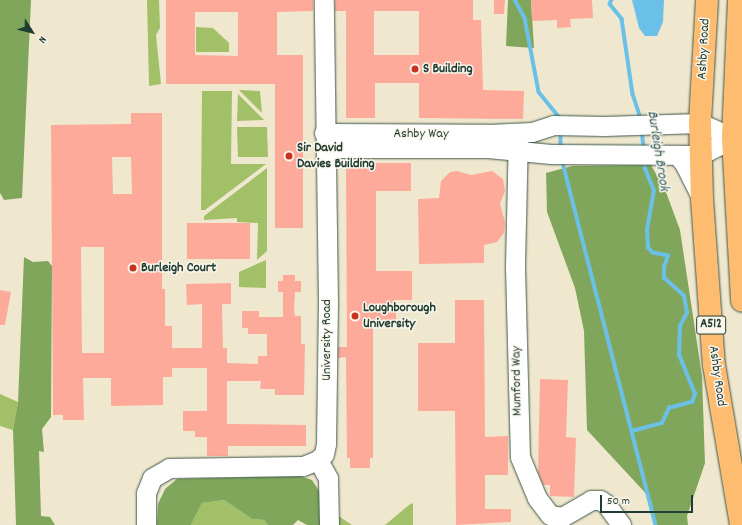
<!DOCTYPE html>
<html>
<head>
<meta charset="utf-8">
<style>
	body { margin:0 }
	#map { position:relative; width:742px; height:525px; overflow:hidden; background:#f0e8ce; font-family:Dekko,sans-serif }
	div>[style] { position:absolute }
	.green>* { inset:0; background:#a1c068 }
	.forest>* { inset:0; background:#80a65c }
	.water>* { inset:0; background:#6bc0e8 }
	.stream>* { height:3.5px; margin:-1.75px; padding:0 1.75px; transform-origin:1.75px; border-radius:1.75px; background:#6bc0e8 }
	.building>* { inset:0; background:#fdaa9b }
	.roads { filter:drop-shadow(0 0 1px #3e574b) drop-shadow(0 0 1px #3e574b) }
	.minor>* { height:19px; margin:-9.5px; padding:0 9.5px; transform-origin:9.5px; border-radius:9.5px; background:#fff }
	.major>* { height:22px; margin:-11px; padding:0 11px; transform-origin:11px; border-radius:11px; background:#fdbc6f }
	.dots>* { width:11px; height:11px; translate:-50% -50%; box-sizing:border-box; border:2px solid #fbf7ec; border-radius:50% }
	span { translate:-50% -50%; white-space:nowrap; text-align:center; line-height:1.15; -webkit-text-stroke:3px #fbf7ec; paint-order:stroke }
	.shield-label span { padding:1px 3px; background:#fbf7ec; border:1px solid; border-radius:3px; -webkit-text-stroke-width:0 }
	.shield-label { font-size:13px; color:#1f3d34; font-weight:700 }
	.street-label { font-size:14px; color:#1f3d34 }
	.poi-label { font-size:14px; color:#1f3d34; font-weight:700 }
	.left { translate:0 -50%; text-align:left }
	.water-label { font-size:15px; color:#325e61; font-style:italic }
	.north { position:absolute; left:12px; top:12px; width:40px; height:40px; -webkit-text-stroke:3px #fbf7ec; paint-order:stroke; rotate:126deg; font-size:11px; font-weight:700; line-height:16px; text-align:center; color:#1f3d34 }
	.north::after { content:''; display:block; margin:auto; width:14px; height:18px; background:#1f3d34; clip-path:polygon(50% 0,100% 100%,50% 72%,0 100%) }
	.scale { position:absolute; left:600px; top:495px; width:93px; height:18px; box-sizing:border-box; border:2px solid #1f3d34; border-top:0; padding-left:5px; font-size:12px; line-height:14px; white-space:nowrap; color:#1f3d34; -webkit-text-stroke:3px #fbf7ec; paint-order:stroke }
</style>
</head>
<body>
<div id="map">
	<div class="green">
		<div style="clip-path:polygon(147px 0,159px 0,160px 28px,156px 35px,161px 84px,149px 86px)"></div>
		<div style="clip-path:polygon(196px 27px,213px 28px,229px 43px,229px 52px,196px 52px)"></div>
		<div style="clip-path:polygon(239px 90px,260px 91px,262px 113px)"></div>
		<div style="clip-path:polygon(202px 91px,232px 91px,231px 164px,266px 164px,205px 210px,201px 210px)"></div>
		<div style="clip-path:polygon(238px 94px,264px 120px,237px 121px)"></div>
		<div style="clip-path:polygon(237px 127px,267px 127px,268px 157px,238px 157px)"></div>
		<div style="clip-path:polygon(267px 168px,267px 251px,257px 260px,258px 223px,237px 222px,237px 218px,204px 220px,204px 216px)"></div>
		<div style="clip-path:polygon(266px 260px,266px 288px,239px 287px,239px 272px)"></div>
		<div style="clip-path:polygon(0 394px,18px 402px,13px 430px,0 426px)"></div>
		<div style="clip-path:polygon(224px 500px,252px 519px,264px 520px,268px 525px,191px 525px,202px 503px)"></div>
		<div style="clip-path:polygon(413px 503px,413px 525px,385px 525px,409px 505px)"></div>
		<div style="clip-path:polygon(331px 514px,340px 517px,352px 525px,331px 525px)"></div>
	</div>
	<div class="forest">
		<div style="clip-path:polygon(0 0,31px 0,22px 198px,4px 200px,0 193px)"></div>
		<div style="clip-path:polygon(508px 0,531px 0,534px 48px,506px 46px)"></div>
		<div style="clip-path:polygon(651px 165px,666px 192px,680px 230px,702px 376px,705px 463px,687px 516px,688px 525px,655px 525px,651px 499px,587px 430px,584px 331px,575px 288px,547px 212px,546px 173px,572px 166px)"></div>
		<div style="clip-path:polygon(24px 257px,33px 262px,48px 261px,52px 266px,51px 417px,42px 429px,44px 452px,39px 451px,41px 516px,50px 517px,55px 525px,16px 525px,13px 430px,18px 402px)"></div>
		<div style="clip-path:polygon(300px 476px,312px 480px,319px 491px,321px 525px,307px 525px,298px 520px,293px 525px,268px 525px,264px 520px,252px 519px,224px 500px,202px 503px,191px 525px,157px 525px,158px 504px,165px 489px,177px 479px)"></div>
	</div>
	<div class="water">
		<div style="clip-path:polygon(632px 0,664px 0,663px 22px,657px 36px,645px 36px,639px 28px)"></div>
	</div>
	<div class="stream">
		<div style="left:515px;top:0;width:21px;rotate:61deg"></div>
		<div style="left:525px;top:18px;width:75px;rotate:79.3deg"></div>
		<div style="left:539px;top:92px;width:35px;rotate:51deg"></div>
		<div style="left:612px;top:0;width:4px;rotate:117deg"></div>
		<div style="left:610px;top:4px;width:19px;rotate:51deg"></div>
		<div style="left:622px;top:19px;width:76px;rotate:81.7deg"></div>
		<div style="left:633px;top:94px;width:26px;rotate:72deg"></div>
		<div style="left:642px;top:129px;width:20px;rotate:84deg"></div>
		<div style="left:561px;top:131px;width:18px;rotate:90deg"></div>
		<div style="left:562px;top:159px;width:378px;rotate:75.6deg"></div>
		<div style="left:632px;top:431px;width:31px;rotate:-15deg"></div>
		<div style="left:662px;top:423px;width:17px;rotate:-65deg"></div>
		<div style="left:669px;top:408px;width:24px;rotate:-15deg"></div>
		<div style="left:692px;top:402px;width:9px;rotate:-69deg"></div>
		<div style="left:695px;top:394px;width:42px;rotate:-112.3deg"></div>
		<div style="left:679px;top:355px;width:29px;rotate:-88deg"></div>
		<div style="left:680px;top:326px;width:15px;rotate:-62deg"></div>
		<div style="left:687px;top:313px;width:17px;rotate:-100deg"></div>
		<div style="left:684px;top:296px;width:27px;rotate:-138deg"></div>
		<div style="left:664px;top:278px;width:11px;rotate:-90deg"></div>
		<div style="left:664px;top:267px;width:12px;rotate:-70deg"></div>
		<div style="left:668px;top:256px;width:15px;rotate:-169deg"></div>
		<div style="left:653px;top:253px;width:7px;rotate:-135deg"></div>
		<div style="left:648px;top:248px;width:18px;rotate:-93deg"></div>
		<div style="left:647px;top:230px;width:40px;rotate:-80deg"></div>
		<div style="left:654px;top:191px;width:24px;rotate:-112deg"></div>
		<div style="left:645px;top:169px;width:10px;rotate:-96deg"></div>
	</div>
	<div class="building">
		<div style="clip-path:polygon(evenodd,166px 0,313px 0,313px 11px,277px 12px,277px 55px,303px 55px,303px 228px,275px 228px,275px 84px,166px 84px,166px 0,195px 12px,238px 12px,238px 56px,195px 55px,195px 12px)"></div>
		<div style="clip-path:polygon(evenodd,335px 0,473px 0,473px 20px,481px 20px,483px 90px,524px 91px,523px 119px,419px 118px,419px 83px,375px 83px,375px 118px,346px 118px,346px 11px,335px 11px,335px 0,374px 11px,419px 11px,419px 55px,374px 55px,374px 11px)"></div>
		<div style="clip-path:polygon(494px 0,505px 0,504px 14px,494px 14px)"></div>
		<div style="clip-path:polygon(531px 0,592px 0,593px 18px,570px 19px,571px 27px,557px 28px,557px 20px,532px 21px)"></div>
		<div style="clip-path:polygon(evenodd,131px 113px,162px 113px,162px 289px,165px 289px,165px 326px,172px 326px,172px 348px,202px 348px,202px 304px,187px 305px,186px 284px,231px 283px,231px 304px,222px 304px,223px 348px,227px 348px,227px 363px,258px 364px,258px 356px,267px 356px,267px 334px,248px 334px,248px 328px,242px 328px,242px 311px,259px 311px,259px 317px,283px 317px,283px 292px,278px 292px,278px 281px,283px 281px,283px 275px,295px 275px,295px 281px,301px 281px,301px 292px,295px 292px,294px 311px,295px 316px,301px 316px,301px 344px,305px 344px,304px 395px,275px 395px,275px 389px,260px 389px,261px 381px,227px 381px,227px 424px,306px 425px,306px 446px,228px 446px,228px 456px,207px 456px,207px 437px,195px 437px,195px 431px,183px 431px,183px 411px,207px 411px,207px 368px,172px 368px,172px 377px,163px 377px,163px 405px,111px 406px,111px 378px,83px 378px,84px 420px,63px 420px,63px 415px,53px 415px,51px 125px,131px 124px,131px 113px,112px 157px,131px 157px,132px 194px,113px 194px,112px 157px,131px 113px,81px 247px,104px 247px,104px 353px,82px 353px,81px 247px)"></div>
		<div style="clip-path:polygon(346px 163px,411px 163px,411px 191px,376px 191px,376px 271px,412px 271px,412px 300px,396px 300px,396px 321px,373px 322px,373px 458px,370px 458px,370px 468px,350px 468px,350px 458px,347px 458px,346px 357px,338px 358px,338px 347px,347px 347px)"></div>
		<div style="clip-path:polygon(457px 171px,471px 175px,492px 171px,503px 179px,505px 191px,500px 204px,505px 222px,504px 233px,497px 242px,484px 245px,484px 263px,419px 264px,418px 199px,439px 198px,441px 181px,450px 172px)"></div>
		<div style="clip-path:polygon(187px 223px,250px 223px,250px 259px,187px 259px)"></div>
		<div style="clip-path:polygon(0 290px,11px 292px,5px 325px,0 325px)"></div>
		<div style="clip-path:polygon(455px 300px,484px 300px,485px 437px,508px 436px,508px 475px,485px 475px,485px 509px,511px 509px,511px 522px,456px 525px,455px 411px,418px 411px,418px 343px,455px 343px)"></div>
		<div style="clip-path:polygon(540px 379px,568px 380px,566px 437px,576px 438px,574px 497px,550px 496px,550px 485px,543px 485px,538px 472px)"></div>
	</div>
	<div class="roads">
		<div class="minor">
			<div style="left:324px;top:133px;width:164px;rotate:0.3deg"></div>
			<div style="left:488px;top:134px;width:44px;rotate:-2.6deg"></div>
			<div style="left:532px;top:132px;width:22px;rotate:-18deg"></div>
			<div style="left:553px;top:125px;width:51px;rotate:1.1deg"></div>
			<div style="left:604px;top:126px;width:96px;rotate:-1.8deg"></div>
			<div style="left:700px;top:123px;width:36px;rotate:24deg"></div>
			<div style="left:518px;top:133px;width:134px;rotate:91.3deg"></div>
			<div style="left:515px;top:267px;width:190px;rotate:88.5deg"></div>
			<div style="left:520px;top:457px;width:44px;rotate:67.5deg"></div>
			<div style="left:537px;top:498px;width:21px;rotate:53deg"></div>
			<div style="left:550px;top:515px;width:12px;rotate:9deg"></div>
			<div style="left:562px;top:517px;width:34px;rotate:-30deg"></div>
			<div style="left:591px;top:500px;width:9px"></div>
			<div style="left:600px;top:500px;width:7px;rotate:34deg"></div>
			<div style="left:606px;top:504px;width:26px;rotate:54deg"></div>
			<div style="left:325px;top:148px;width:163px"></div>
			<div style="left:488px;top:148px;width:63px;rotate:5.4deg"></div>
			<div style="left:551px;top:154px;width:149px;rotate:0.4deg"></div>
			<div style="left:700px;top:155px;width:37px;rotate:-27deg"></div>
			<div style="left:677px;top:155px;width:11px;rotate:49deg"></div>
			<div style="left:684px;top:163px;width:40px;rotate:63.4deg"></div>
			<div style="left:318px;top:460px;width:21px;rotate:61deg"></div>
			<div style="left:328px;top:478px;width:47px;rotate:88.8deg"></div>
			<div style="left:146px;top:525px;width:32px;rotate:-90deg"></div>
			<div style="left:146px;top:493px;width:16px;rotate:-68deg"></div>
			<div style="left:152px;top:478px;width:20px;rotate:-30deg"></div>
			<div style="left:169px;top:468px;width:134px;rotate:-0.9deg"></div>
			<div style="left:303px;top:466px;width:16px;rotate:-22deg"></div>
			<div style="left:318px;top:460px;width:8px;rotate:-45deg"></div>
			<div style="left:324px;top:454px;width:10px;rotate:-79deg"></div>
			<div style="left:326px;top:444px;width:141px;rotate:-89.2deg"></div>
			<div style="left:328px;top:303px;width:303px;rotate:-90.8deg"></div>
		</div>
		<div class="major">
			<div style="left:707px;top:0;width:123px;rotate:93.3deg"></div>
			<div style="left:700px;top:123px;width:76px;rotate:88.5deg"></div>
			<div style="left:702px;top:199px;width:166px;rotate:85.9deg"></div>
			<div style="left:714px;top:365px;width:162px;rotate:80.4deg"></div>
			<div style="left:739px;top:0;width:138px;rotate:92.5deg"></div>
			<div style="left:733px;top:138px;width:163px;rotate:86.8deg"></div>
		</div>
	</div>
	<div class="dots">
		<div style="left:415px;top:69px;background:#c8321e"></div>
		<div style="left:289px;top:156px;background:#c8321e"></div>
		<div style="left:133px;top:268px;background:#c8321e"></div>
		<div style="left:355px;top:316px;background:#c8321e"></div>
	</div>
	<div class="shield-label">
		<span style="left:711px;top:325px">A512</span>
	</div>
	<div class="street-label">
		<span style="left:704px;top:49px;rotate:-87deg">Ashby Road</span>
		<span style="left:421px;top:134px">Ashby Way</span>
		<span style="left:327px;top:340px;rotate:-90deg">University Road</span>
		<span style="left:717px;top:376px;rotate:82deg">Ashby Road</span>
		<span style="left:517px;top:381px;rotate:-91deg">Mumford Way</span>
	</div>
	<div class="poi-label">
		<span class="left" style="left:423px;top:69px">S Building</span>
		<span class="left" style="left:297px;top:156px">Sir David<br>Davies Building</span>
		<span class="left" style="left:141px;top:268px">Burleigh Court</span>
		<span class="left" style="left:363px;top:316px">Loughborough<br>University</span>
	</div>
	<div class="water-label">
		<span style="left:657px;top:151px;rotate:81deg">Burleigh Brook</span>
	</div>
	<div class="north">N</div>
	<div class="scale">50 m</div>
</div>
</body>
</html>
